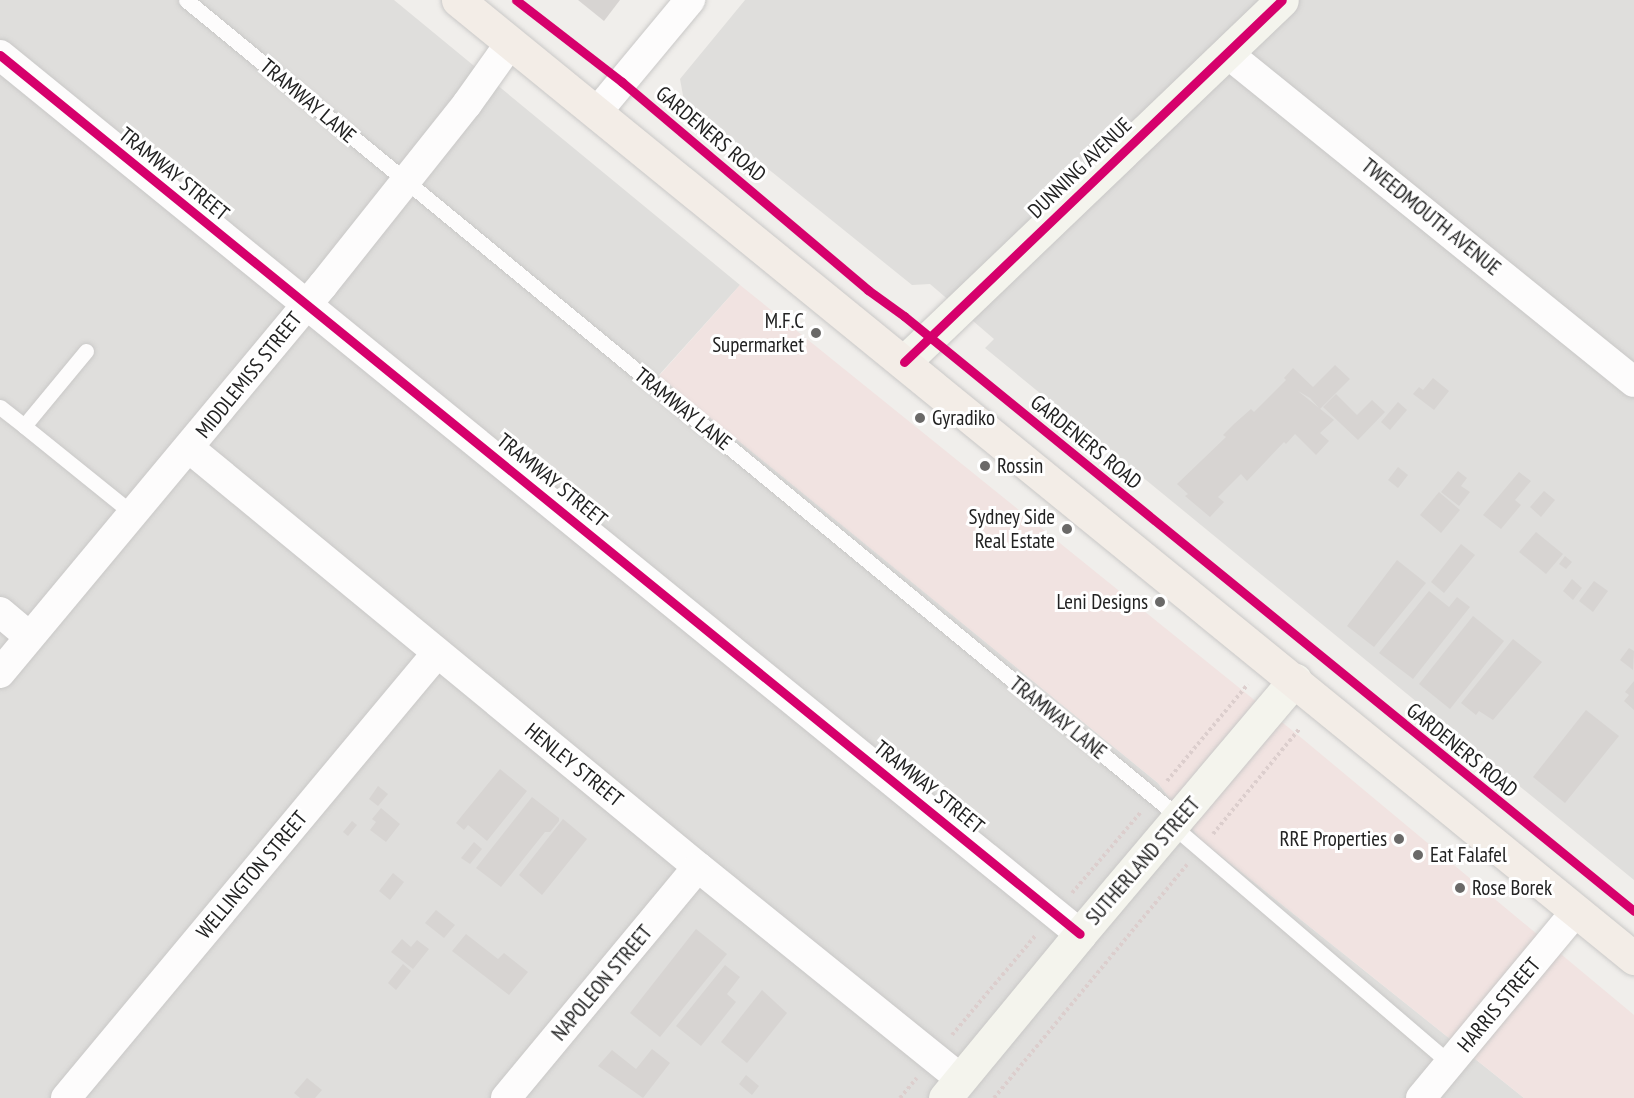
<!DOCTYPE html>
<html>
<head>
<meta charset="utf-8">
<style>
	body { margin:0 }
	#map { position:relative; width:1634px; height:1098px; overflow:hidden; background:#f0eeeb; font-family:"PT Sans Narrow",sans-serif }
	div>[style] { position:absolute }
	.residential>* { inset:0; background:#dfdedc }
	.commercial>* { inset:0; background:#f1e3e1 }
	.building>* { inset:0; background:#d7d4d2 }
	.path>* { height:4px; margin-top:-2px; transform-origin:0; background:repeating-linear-gradient(90deg,#dccecd 0 3px,transparent 0 6px) }
	.roads { filter:drop-shadow(0 0 2px #c9c8c7) drop-shadow(0 0 2px #c9c8c7) }
	.lane>* { height:15px; margin:-7.5px; padding:0 7.5px; transform-origin:7.5px; border-radius:7.5px; background:#fdfcfc }
	.street>* { height:30px; margin:-15px; padding:0 15px; transform-origin:15px; border-radius:15px; background:#fdfcfc }
	.secondary>* { height:33px; margin:-16.5px; padding:0 16.5px; transform-origin:16.5px; border-radius:16.5px; background:#f4f4ed }
	.primary>* { height:33px; margin:-16.5px; padding:0 16.5px; transform-origin:16.5px; border-radius:16.5px; background:#f3ede7 }
	.cycleway>* { height:9px; margin:-4.5px; padding:0 4.5px; transform-origin:4.5px; border-radius:4.5px; background:#d6006c }
	.dots>* { width:16px; height:16px; translate:-50% -50%; box-sizing:border-box; border:3px solid #fff; border-radius:50% }
	span { translate:-50% -50%; white-space:nowrap; text-align:center; line-height:1.15; -webkit-text-stroke:6px #fff; paint-order:stroke }
	.street-label { font-size:21px; color:#222 }
	.poi-label { font-size:21px; color:#222 }
	.right { translate:-100% -50%; text-align:right }
	.left { translate:0 -50%; text-align:left }
</style>
</head>
<body>
<div id="map">
	<div class="residential">
		<div style="clip-path:polygon(0 0,394px 0,740px 285px,659px 375px,1158px 783px,1200px 839px,1524px 1098px,0 1098px)"></div>
		<div style="clip-path:polygon(745px 0,1634px 0,1634px 880px,985px 348px,994px 339px,930px 284px,912px 285px,684px 101px,680px 79px)"></div>
	</div>
	<div class="commercial">
		<div style="clip-path:polygon(740px 285px,1304px 740px,1634px 1015px,1634px 1098px,1524px 1098px,1200px 839px,1158px 783px,659px 376px)"></div>
	</div>
	<div class="building">
		<div style="clip-path:polygon(578px 0,620px 0,604px 21px)"></div>
		<div style="clip-path:polygon(1335px 365px,1350px 379px,1320px 409px,1310px 398px,1298px 391px,1334px 420px,1320px 433px,1329px 441px,1316px 455px,1295px 434px,1286px 444px,1284px 442px,1247px 481px,1241px 474px,1218px 497px,1224px 502px,1210px 517px,1185px 496px,1188px 494px,1177px 484px,1226px 437px,1223px 435px,1234px 424px,1251px 409px,1254px 412px,1286px 380px,1284px 378px,1293px 368px,1313px 387px)"></div>
		<div style="clip-path:polygon(1433px 378px,1449px 391px,1434px 410px,1413px 394px,1419px 387px,1423px 390px)"></div>
		<div style="clip-path:polygon(1336px 394px,1357px 415px,1372px 400px,1385px 412px,1358px 440px,1323px 407px)"></div>
		<div style="clip-path:polygon(1398px 402px,1407px 410px,1390px 430px,1381px 422px)"></div>
		<div style="clip-path:polygon(1398px 467px,1408px 475px,1398px 488px,1388px 480px)"></div>
		<div style="clip-path:polygon(1458px 471px,1467px 478px,1461px 486px,1470px 492px,1459px 506px,1441px 492px)"></div>
		<div style="clip-path:polygon(1519px 472px,1531px 481px,1515px 500px,1521px 505px,1501px 529px,1483px 515px)"></div>
		<div style="clip-path:polygon(1544px 491px,1555px 500px,1541px 517px,1530px 507px)"></div>
		<div style="clip-path:polygon(1439px 492px,1460px 510px,1441px 533px,1420px 515px)"></div>
		<div style="clip-path:polygon(1536px 532px,1563px 554px,1546px 574px,1519px 552px)"></div>
		<div style="clip-path:polygon(1461px 544px,1475px 555px,1444px 593px,1431px 582px)"></div>
		<div style="clip-path:polygon(1565px 556px,1572px 562px,1566px 569px,1559px 564px)"></div>
		<div style="clip-path:polygon(1397px 560px,1426px 583px,1374px 647px,1347px 626px)"></div>
		<div style="clip-path:polygon(1572px 579px,1582px 588px,1573px 600px,1563px 591px)"></div>
		<div style="clip-path:polygon(1594px 581px,1608px 591px,1593px 612px,1579px 601px)"></div>
		<div style="clip-path:polygon(1429px 591px,1449px 607px,1457px 597px,1470px 607px,1413px 679px,1379px 653px)"></div>
		<div style="clip-path:polygon(1473px 616px,1504px 641px,1450px 709px,1419px 684px)"></div>
		<div style="clip-path:polygon(1513px 639px,1542px 662px,1493px 720px,1479px 711px,1476px 715px,1461px 703px)"></div>
		<div style="clip-path:polygon(1629px 648px,1634px 651px,1633px 670px,1620px 660px)"></div>
		<div style="clip-path:polygon(1634px 681px,1634px 710px,1624px 701px,1629px 695px,1625px 692px)"></div>
		<div style="clip-path:polygon(1586px 710px,1619px 736px,1565px 803px,1533px 777px)"></div>
		<div style="clip-path:polygon(500px 769px,527px 791px,487px 841px,468px 825px,464px 830px,456px 823px)"></div>
		<div style="clip-path:polygon(378px 786px,388px 794px,378px 806px,369px 799px)"></div>
		<div style="clip-path:polygon(532px 797px,559px 818px,559px 821px,550px 832px,545px 832px,501px 887px,476px 868px)"></div>
		<div style="clip-path:polygon(381px 808px,400px 824px,386px 842px,370px 830px,376px 822px,372px 819px)"></div>
		<div style="clip-path:polygon(563px 819px,587px 839px,542px 895px,519px 875px)"></div>
		<div style="clip-path:polygon(352px 821px,357px 825px,348px 836px,343px 832px)"></div>
		<div style="clip-path:polygon(474px 842px,482px 849px,470px 864px,461px 858px)"></div>
		<div style="clip-path:polygon(393px 873px,404px 882px,390px 900px,379px 891px)"></div>
		<div style="clip-path:polygon(436px 910px,455px 925px,444px 938px,425px 923px)"></div>
		<div style="clip-path:polygon(696px 929px,727px 954px,660px 1037px,630px 1013px)"></div>
		<div style="clip-path:polygon(466px 934px,498px 959px,504px 953px,528px 972px,509px 995px,452px 951px)"></div>
		<div style="clip-path:polygon(402px 939px,411px 947px,417px 940px,429px 949px,413px 969px,391px 952px)"></div>
		<div style="clip-path:polygon(403px 964px,411px 971px,396px 990px,388px 983px)"></div>
		<div style="clip-path:polygon(725px 965px,740px 977px,727px 994px,736px 1002px,701px 1046px,676px 1026px)"></div>
		<div style="clip-path:polygon(762px 990px,787px 1013px,747px 1063px,721px 1042px)"></div>
		<div style="clip-path:polygon(652px 1049px,670px 1063px,643px 1098px,598px 1066px,612px 1050px,636px 1069px)"></div>
		<div style="clip-path:polygon(746px 1075px,759px 1086px,752px 1095px,739px 1084px)"></div>
		<div style="clip-path:polygon(307px 1078px,322px 1090px,315px 1098px,300px 1098px,294px 1093px)"></div>
	</div>
	<div class="path">
		<div style="left:1167px;top:781px;width:126px;rotate:-50.1deg"></div>
		<div style="left:1213px;top:834px;width:137px;rotate:-50.6deg"></div>
		<div style="left:1072px;top:893px;width:106px;rotate:-49.6deg"></div>
		<div style="left:952px;top:1035px;width:131px;rotate:-50deg"></div>
		<div style="left:900px;top:1098px;width:26px;rotate:-50deg"></div>
		<div style="left:994px;top:1098px;width:303px;rotate:-50.4deg"></div>
	</div>
	<div class="roads">
		<div class="lane">
			<div style="left:186px;top:0;width:1287px;rotate:39.45deg"></div>
			<div style="left:86px;top:351px;width:97px;rotate:129.6deg"></div>
			<div style="left:24px;top:426px;width:140px;rotate:38.9deg"></div>
			<div style="left:0;top:407px;width:31px;rotate:38deg"></div>
			<div style="left:1173px;top:826px;width:365px;rotate:40.6deg"></div>
		</div>
		<div class="street">
			<div style="left:1227px;top:53px;width:523px;rotate:38.95deg"></div>
			<div style="left:0;top:55px;width:1392px;rotate:39.14deg"></div>
			<div style="left:597px;top:112px;width:146px;rotate:-50.3deg"></div>
			<div style="left:189px;top:448px;width:659px;rotate:39.46deg"></div>
			<div style="left:698px;top:867px;width:338px;rotate:38.9deg"></div>
			<div style="left:0;top:612px;width:38px;rotate:40deg"></div>
			<div style="left:0;top:673px;width:505px;rotate:-50.22deg"></div>
			<div style="left:323px;top:285px;width:231px;rotate:-51.5deg"></div>
			<div style="left:467px;top:104px;width:76px;rotate:-54.6deg"></div>
			<div style="left:66px;top:1098px;width:579px;rotate:-50.18deg"></div>
			<div style="left:506px;top:1098px;width:300px;rotate:-50.3deg"></div>
			<div style="left:1421px;top:1098px;width:243px;rotate:-50.3deg"></div>
		</div>
		<div class="secondary">
			<div style="left:904px;top:362px;width:523px;rotate:-43.76deg"></div>
			<div style="left:945px;top:1098px;width:212px;rotate:-50.5deg"></div>
			<div style="left:1080px;top:934px;width:333px;rotate:-49.8deg"></div>
		</div>
		<div class="primary">
			<div style="left:458px;top:0;width:1517px;rotate:39.17deg"></div>
		</div>
	</div>
	<div class="cycleway">
		<div style="left:516px;top:0;width:134px;rotate:37.7deg"></div>
		<div style="left:622px;top:82px;width:322px;rotate:40.2deg"></div>
		<div style="left:868px;top:290px;width:44px;rotate:35.8deg"></div>
		<div style="left:904px;top:316px;width:942px;rotate:39.18deg"></div>
		<div style="left:0;top:55px;width:1392px;rotate:39.14deg"></div>
		<div style="left:904px;top:362px;width:523px;rotate:-43.76deg"></div>
	</div>
	<div class="dots">
		<div style="left:816px;top:333px;background:#6a6968"></div>
		<div style="left:920px;top:418px;background:#6a6968"></div>
		<div style="left:985px;top:466px;background:#6a6968"></div>
		<div style="left:1067px;top:529px;background:#6a6968"></div>
		<div style="left:1160px;top:602px;background:#6a6968"></div>
		<div style="left:1399px;top:839px;background:#6a6968"></div>
		<div style="left:1418px;top:855px;background:#6a6968"></div>
		<div style="left:1460px;top:888px;background:#6a6968"></div>
	</div>
	<div class="street-label">
		<span style="left:308px;top:101px;rotate:40deg">TRAMWAY LANE</span>
		<span style="left:711px;top:134px;rotate:40deg">GARDENERS ROAD</span>
		<span style="left:1080px;top:168px;rotate:-44deg">DUNNING AVENUE</span>
		<span style="left:174px;top:174px;rotate:39deg">TRAMWAY STREET</span>
		<span style="left:1431px;top:217px;rotate:39deg">TWEEDMOUTH AVENUE</span>
		<span style="left:249px;top:375px;rotate:-51deg">MIDDLEMISS STREET</span>
		<span style="left:683px;top:409px;rotate:39deg">TRAMWAY LANE</span>
		<span style="left:1086px;top:442px;rotate:39deg">GARDENERS ROAD</span>
		<span style="left:552px;top:480px;rotate:39deg">TRAMWAY STREET</span>
		<span style="left:1058px;top:718px;rotate:39deg">TRAMWAY LANE</span>
		<span style="left:1462px;top:750px;rotate:39deg">GARDENERS ROAD</span>
		<span style="left:574px;top:765px;rotate:39deg">HENLEY STREET</span>
		<span style="left:929px;top:787px;rotate:39deg">TRAMWAY STREET</span>
		<span style="left:1143px;top:861px;rotate:-49deg">SUTHERLAND STREET</span>
		<span style="left:252px;top:875px;rotate:-50deg">WELLINGTON STREET</span>
		<span style="left:602px;top:983px;rotate:-50deg">NAPOLEON STREET</span>
		<span style="left:1499px;top:1005px;rotate:-50deg">HARRIS STREET</span>
	</div>
	<div class="poi-label">
		<span class="right" style="left:804px;top:333px">M.F.C<br>Supermarket</span>
		<span class="left" style="left:932px;top:418px">Gyradiko</span>
		<span class="left" style="left:997px;top:466px">Rossin</span>
		<span class="right" style="left:1055px;top:529px">Sydney Side<br>Real Estate</span>
		<span class="right" style="left:1148px;top:602px">Leni Designs</span>
		<span class="right" style="left:1387px;top:839px">RRE Properties</span>
		<span class="left" style="left:1430px;top:855px">Eat Falafel</span>
		<span class="left" style="left:1472px;top:888px">Rose Borek</span>
	</div>
</div>
</body>
</html>
